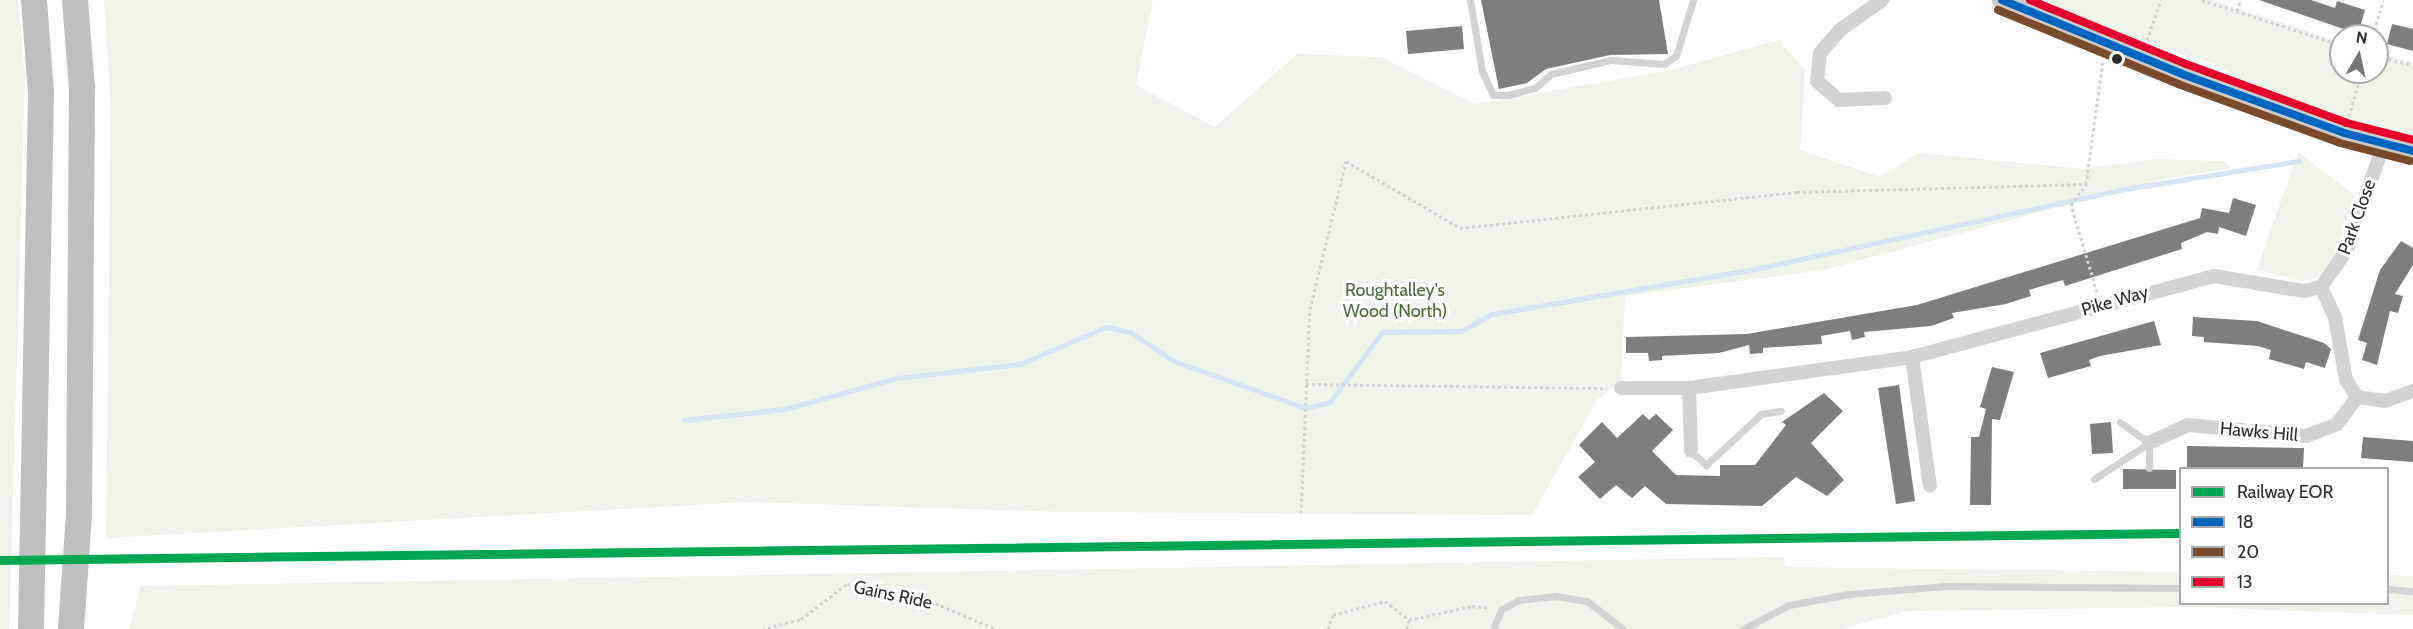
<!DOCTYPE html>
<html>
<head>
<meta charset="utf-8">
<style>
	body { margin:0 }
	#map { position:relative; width:2413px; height:629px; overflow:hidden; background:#fff; font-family:Cabin,sans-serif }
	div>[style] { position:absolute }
	.green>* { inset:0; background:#eef4ea }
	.stream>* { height:5px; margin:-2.5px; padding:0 2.5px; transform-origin:2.5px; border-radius:2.5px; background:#d6e4f2 }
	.building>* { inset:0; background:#7e7e7e }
	.path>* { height:3px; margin-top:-1.5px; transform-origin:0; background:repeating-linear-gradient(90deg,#d2d2d2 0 3px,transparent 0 6px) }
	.service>* { height:7px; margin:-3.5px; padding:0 3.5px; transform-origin:3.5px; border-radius:3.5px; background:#d2d2d2 }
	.minor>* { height:14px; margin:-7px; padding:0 7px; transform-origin:7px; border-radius:7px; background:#d2d2d2 }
	.secondary>* { height:20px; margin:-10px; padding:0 10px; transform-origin:10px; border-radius:10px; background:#cbcbcb }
	.motorway>* { height:26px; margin:-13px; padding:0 13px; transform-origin:13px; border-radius:13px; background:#bfbfbf }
	.bus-1>* { height:8px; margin:-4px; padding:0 4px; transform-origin:4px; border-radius:4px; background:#0065bd }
	.bus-2>* { height:8px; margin:-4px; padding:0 4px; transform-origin:4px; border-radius:4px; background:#7a4b2a }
	.bus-3>* { height:8px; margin:-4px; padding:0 4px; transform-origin:4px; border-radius:4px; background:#e4002b }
	.rail-1>* { height:9px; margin:-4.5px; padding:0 4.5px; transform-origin:4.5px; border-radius:4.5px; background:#00a651 }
	.dots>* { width:16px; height:16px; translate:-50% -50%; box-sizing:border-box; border:3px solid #fff; border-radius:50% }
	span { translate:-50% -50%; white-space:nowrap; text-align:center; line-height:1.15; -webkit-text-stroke:6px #fff; paint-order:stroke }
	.street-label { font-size:18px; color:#2d2d2d }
	.park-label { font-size:18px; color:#4a6a38 }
	.legend { position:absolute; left:2179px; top:467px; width:210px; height:138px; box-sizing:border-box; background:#fff; border:2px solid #ababab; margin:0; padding:8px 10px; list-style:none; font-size:18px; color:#2d2d2d }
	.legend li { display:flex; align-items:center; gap:12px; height:30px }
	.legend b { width:30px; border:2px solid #ababab }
	.north { position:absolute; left:2329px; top:24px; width:60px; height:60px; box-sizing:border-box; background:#fff; border:2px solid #ababab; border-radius:50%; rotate:9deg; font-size:16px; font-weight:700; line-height:24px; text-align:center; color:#2d2d2d }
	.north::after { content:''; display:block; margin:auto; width:21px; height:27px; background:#767676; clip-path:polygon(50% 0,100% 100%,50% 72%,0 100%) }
</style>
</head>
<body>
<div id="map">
	<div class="green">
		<div style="clip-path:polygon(0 0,18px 0,25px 76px,9px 629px,0 629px)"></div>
		<div style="clip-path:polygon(104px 0,1153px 0,1136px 85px,1215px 127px,1297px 54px,1381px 57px,1475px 104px,1667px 71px,1779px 40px,1805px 70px,1800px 150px,1880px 177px,1919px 153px,2083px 169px,2157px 159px,2223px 161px,2231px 168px,2164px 179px,1823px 270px,1625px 296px,1621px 381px,1597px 400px,1532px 515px,1064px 512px,747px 502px,106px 538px,111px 107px)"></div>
		<div style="clip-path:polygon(2043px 0,2212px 0,2341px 42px,2341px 72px,2377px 72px,2377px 54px,2413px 62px,2413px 142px,2271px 98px,2212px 63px,2120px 36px,2042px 4px)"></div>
		<div style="clip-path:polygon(2298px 152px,2355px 195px,2334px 258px,2318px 277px,2305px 281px,2257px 270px)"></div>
		<div style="clip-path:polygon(1784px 557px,1787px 567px,2180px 572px,2180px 604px,2388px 604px,2388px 575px,2413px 576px,2413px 615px,2190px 607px,1907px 611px,1840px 629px,129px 629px,141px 586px)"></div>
	</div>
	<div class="stream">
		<div style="left:684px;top:420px;width:102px;rotate:-6.2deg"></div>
		<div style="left:785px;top:409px;width:116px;rotate:-15.5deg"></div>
		<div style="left:897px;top:378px;width:124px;rotate:-6.5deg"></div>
		<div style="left:1020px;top:364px;width:94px;rotate:-23.3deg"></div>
		<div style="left:1106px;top:327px;width:25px;rotate:12deg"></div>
		<div style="left:1130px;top:332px;width:53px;rotate:33.4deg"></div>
		<div style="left:1174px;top:361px;width:139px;rotate:19.7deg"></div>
		<div style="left:1305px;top:408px;width:26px;rotate:-13deg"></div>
		<div style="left:1330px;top:402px;width:87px;rotate:-53.4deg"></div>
		<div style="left:1382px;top:332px;width:79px;rotate:-0.7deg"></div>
		<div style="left:1461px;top:331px;width:35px;rotate:-29deg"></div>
		<div style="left:1492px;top:314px;width:267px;rotate:-9.7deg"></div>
		<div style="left:1755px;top:269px;width:372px;rotate:-12.2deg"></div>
		<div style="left:2119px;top:190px;width:182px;rotate:-9.2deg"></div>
	</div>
	<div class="building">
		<div style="clip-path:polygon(1481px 0,1659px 0,1668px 54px,1610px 55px,1546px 69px,1527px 83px,1499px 89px)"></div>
		<div style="clip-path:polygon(2259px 0,2311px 0,2335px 8px,2337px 1px,2365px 10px,2358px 34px)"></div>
		<div style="clip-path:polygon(2392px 24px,2413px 29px,2413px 51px,2387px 44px)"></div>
		<div style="clip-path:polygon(1462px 26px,1464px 49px,1408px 54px,1406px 31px)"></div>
		<div style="clip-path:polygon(2233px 198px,2256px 205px,2246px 236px,2219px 227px,2218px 234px,2207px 232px,2181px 243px,2182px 249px,2065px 286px,2063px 280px,2029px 290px,2031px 296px,2006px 304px,1952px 313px,1954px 318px,1931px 326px,1864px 332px,1865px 337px,1852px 340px,1850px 331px,1821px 336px,1822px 344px,1763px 348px,1763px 353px,1750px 354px,1749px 345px,1719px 353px,1662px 356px,1662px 360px,1649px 361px,1648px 353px,1626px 353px,1626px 337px,1747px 334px,1917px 305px,2200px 218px,2202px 208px,2229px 213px)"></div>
		<div style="clip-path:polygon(2401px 241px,2413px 248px,2413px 265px,2395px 294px,2403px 296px,2398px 313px,2390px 311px,2377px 365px,2362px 360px,2367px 343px,2358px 340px,2380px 270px)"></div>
		<div style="clip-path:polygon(2193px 317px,2257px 321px,2324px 343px,2331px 349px,2325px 368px,2306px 362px,2304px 369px,2269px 359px,2271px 350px,2258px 346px,2204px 342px,2204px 337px,2192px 336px)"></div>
		<div style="clip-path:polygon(2154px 321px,2161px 345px,2100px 356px,2089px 360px,2091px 366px,2048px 378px,2040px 353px)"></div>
		<div style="clip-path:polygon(1992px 367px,2014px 372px,2000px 420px,1992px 419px,1991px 505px,1970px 505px,1971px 437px,1979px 437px,1986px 409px,1980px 407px)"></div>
		<div style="clip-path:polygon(1899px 385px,1915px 501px,1896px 504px,1878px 388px)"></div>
		<div style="clip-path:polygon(1824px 393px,1843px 411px,1811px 443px,1844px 480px,1827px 496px,1796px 477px,1762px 506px,1666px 504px,1645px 486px,1632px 498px,1616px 485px,1600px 499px,1578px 477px,1595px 462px,1579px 445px,1602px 422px,1617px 438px,1643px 414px,1649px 420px,1656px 414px,1673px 430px,1652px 451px,1676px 475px,1720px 476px,1720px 465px,1755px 465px,1786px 425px,1782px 422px)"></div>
		<div style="clip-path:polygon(2111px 422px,2113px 453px,2092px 454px,2090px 424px)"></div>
		<div style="clip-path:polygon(2363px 437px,2413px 441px,2413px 462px,2361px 458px)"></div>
		<div style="clip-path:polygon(2187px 446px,2304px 448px,2303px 468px,2187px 468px)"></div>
		<div style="clip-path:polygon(2123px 469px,2176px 470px,2176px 489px,2123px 489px)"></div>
	</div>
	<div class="path">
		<div style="left:2202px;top:0;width:146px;rotate:17.9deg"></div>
		<div style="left:2237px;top:11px;width:12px;rotate:-70deg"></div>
		<div style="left:2373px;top:36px;width:37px;rotate:-74deg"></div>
		<div style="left:2147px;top:40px;width:42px;rotate:-70.7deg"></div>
		<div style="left:2377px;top:56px;width:37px;rotate:14deg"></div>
		<div style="left:2349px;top:116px;width:46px;rotate:-73.5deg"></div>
		<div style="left:2097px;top:292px;width:91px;rotate:-106.6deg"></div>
		<div style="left:2071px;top:205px;width:26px;rotate:-54deg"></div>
		<div style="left:2086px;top:184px;width:125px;rotate:-82.2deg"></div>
		<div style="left:1306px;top:384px;width:301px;rotate:0.8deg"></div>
		<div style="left:1301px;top:513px;width:204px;rotate:-87.5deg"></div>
		<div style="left:1310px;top:309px;width:152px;rotate:-76.3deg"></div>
		<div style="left:1346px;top:161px;width:132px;rotate:30.4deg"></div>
		<div style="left:1460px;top:228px;width:339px;rotate:-6.1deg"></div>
		<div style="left:1797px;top:192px;width:289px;rotate:-1.6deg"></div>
		<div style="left:1409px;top:620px;width:65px;rotate:-12.5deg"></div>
		<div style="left:1472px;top:606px;width:18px;rotate:6deg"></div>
		<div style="left:762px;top:629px;width:40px;rotate:-14.4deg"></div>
		<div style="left:801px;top:619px;width:58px;rotate:-37.3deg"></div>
		<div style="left:847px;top:584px;width:85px;rotate:11.6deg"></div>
		<div style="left:930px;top:601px;width:72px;rotate:23deg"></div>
		<div style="left:1328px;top:629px;width:15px;rotate:-70deg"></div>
		<div style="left:1333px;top:615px;width:54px;rotate:-15.1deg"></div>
		<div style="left:1385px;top:601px;width:31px;rotate:38deg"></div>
		<div style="left:1409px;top:620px;width:9px;rotate:103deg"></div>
	</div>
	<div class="service">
		<div style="left:1470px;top:0;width:72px;rotate:80.4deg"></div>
		<div style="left:1482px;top:71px;width:26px;rotate:65deg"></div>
		<div style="left:1493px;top:95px;width:15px"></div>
		<div style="left:1508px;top:95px;width:28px;rotate:-15deg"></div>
		<div style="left:1535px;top:88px;width:21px;rotate:-41deg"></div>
		<div style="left:1551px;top:74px;width:62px;rotate:-13.1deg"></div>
		<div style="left:1611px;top:60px;width:53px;rotate:4.3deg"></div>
		<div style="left:1664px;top:64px;width:14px;rotate:-34deg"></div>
		<div style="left:1676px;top:56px;width:59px;rotate:-73.1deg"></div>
		<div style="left:2120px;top:422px;width:36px;rotate:36deg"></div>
		<div style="left:1691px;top:451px;width:21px;rotate:43deg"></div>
		<div style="left:1706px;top:465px;width:75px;rotate:-42.8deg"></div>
		<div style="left:1761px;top:414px;width:20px;rotate:-9deg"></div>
		<div style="left:2149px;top:468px;width:25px;rotate:-90deg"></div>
		<div style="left:2094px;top:479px;width:66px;rotate:-33.2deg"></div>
		<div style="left:2388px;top:589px;width:25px;rotate:5deg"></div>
		<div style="left:1493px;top:629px;width:21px;rotate:-67deg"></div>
		<div style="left:1501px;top:610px;width:20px;rotate:-30deg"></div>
		<div style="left:1518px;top:600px;width:37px;rotate:-6deg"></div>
		<div style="left:1555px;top:596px;width:32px;rotate:9deg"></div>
		<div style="left:1587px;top:601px;width:46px;rotate:37.9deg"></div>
		<div style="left:1743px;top:629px;width:52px;rotate:-27.6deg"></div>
		<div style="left:1789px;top:605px;width:61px;rotate:-10.4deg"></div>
		<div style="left:1849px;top:594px;width:97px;rotate:-4.7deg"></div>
		<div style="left:1946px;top:586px;width:234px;rotate:0.5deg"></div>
	</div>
	<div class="minor">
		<div style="left:1882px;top:0;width:52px;rotate:144.5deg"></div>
		<div style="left:1840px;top:30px;width:30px;rotate:131deg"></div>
		<div style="left:1820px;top:53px;width:28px;rotate:96deg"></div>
		<div style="left:1817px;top:81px;width:29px;rotate:41deg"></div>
		<div style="left:1839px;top:100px;width:46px;rotate:-2.5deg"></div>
		<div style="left:2321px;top:287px;width:33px;rotate:65deg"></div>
		<div style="left:2335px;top:317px;width:64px;rotate:80.1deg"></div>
		<div style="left:2346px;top:380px;width:20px;rotate:57deg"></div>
		<div style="left:2357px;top:397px;width:28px;rotate:8deg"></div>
		<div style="left:2385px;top:401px;width:30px;rotate:-20deg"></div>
		<div style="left:1912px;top:357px;width:130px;rotate:82.1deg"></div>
		<div style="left:1621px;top:388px;width:68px"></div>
		<div style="left:1689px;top:388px;width:225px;rotate:-7.9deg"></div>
		<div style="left:1912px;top:357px;width:313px;rotate:-15deg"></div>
		<div style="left:2214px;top:276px;width:91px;rotate:9.5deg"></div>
		<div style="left:2304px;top:291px;width:17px;rotate:-13deg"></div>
		<div style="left:2321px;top:287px;width:45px;rotate:-54.9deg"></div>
		<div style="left:2347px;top:250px;width:110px;rotate:-70.9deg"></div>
		<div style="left:1689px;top:388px;width:63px;rotate:88.2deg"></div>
		<div style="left:2149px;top:443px;width:43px;rotate:-24.8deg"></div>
		<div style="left:2188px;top:425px;width:119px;rotate:5.3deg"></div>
		<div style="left:2306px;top:436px;width:33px;rotate:-21deg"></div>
		<div style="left:2337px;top:424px;width:34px;rotate:-53deg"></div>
	</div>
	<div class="secondary">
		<div style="left:2002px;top:0;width:195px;rotate:22.3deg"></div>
		<div style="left:2182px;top:74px;width:172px;rotate:20deg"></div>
		<div style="left:2344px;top:133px;width:71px;rotate:14.6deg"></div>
	</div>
	<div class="motorway">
		<div style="left:31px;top:629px;width:536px;rotate:-88.93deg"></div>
		<div style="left:41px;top:93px;width:93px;rotate:-94.3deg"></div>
		<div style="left:71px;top:629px;width:113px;rotate:-86deg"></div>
		<div style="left:79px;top:516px;width:427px;rotate:-89.6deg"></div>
		<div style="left:82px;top:89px;width:89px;rotate:-94.5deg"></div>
	</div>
	<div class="bus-1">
		<div style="left:2002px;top:0;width:195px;rotate:22.3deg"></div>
		<div style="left:2182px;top:74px;width:172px;rotate:20deg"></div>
		<div style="left:2344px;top:133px;width:71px;rotate:14.6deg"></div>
	</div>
	<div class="bus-2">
		<div style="left:1998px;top:10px;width:195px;rotate:22.3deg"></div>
		<div style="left:2178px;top:84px;width:172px;rotate:20deg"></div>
		<div style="left:2340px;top:143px;width:72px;rotate:14.4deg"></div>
	</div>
	<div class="bus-3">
		<div style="left:2030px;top:0;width:169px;rotate:22.3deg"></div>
		<div style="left:2186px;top:64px;width:171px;rotate:20.1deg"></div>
		<div style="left:2347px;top:123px;width:68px;rotate:14.4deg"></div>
	</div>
	<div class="rail-1">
		<div style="left:0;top:560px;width:2180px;rotate:-0.71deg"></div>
	</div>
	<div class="dots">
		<div style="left:2117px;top:59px;background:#2d2d2d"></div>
	</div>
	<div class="street-label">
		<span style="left:2357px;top:217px;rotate:-70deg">Park Close</span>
		<span style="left:2115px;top:301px;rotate:-16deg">Pike Way</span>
		<span style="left:2259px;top:432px;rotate:5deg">Hawks Hill</span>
		<span style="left:893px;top:595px;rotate:12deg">Gains Ride</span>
	</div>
	<div class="park-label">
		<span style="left:1395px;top:301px">Roughtalley's<br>Wood (North)</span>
	</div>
	<ul class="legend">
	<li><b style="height:8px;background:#00a651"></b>Railway EOR</li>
	<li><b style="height:8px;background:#0065bd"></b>18</li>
	<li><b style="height:8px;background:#7a4b2a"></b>20</li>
	<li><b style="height:8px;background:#e4002b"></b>13</li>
	</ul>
	<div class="north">N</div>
</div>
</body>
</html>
